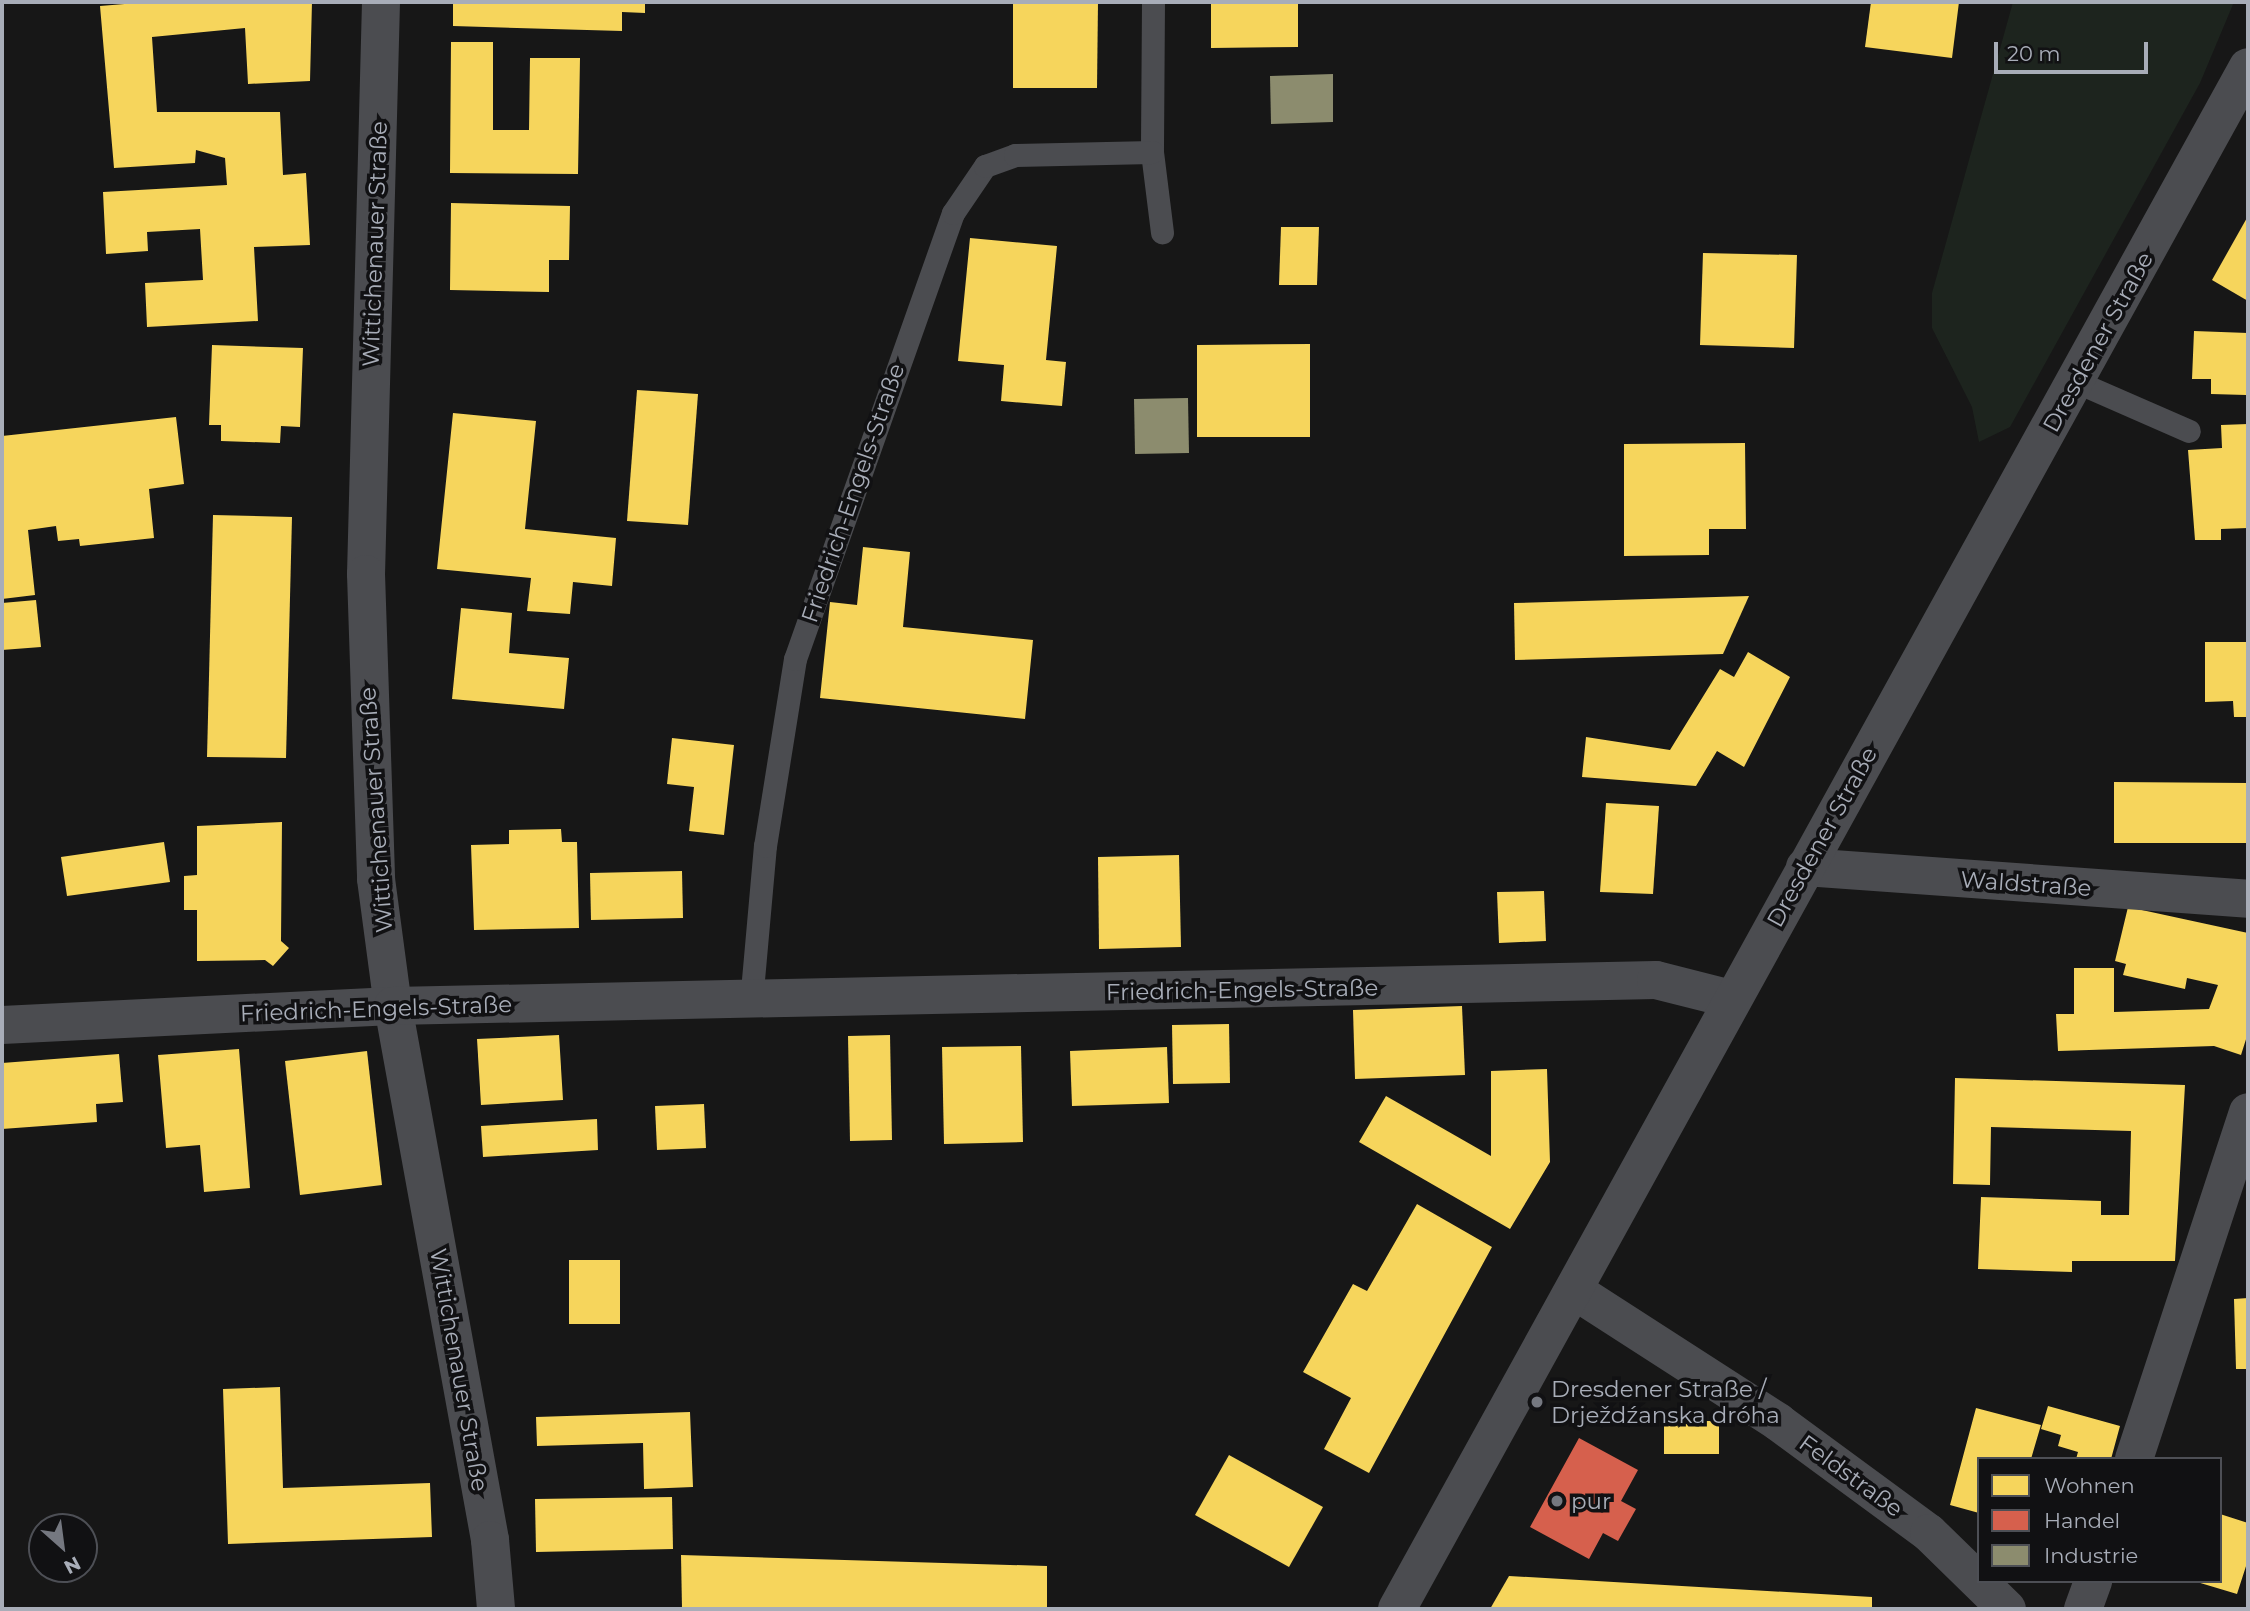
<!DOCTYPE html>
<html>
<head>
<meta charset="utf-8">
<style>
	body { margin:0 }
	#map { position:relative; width:2250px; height:1611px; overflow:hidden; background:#171717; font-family:Montserrat,sans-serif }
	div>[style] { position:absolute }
	.green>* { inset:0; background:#1d241e }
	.homes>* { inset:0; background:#f6d55c }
	.shops>* { inset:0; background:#d6604d }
	.industry>* { inset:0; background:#8c8c6e }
	.service>* { height:23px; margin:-11.5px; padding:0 11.5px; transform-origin:11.5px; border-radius:11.5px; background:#4b4c50 }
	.minor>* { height:38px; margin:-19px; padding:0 19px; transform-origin:19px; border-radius:19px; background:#4b4c50 }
	.dots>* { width:19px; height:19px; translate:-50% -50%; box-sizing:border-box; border:4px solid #111113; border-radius:50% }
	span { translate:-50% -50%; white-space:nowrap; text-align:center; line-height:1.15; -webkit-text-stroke:7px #111113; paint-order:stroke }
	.street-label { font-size:23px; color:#a8adb8 }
	.poi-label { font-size:23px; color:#a8adb8 }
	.left { translate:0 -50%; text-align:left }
	.frame { position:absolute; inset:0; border:4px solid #a8adb8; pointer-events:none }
	.legend { position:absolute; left:1977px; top:1457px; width:245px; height:126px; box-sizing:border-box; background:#111113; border:2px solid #4d4f55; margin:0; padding:9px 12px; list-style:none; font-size:21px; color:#a8adb8 }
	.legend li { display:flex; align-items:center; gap:14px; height:35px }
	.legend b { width:35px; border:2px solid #4d4f55 }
	.north { position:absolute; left:28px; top:1513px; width:70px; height:70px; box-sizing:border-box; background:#111113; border:2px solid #4d4f55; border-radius:50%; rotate:152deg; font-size:19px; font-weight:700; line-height:28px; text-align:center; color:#a8adb8 }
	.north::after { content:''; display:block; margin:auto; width:24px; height:32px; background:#757880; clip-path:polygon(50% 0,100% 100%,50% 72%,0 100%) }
	.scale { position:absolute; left:1994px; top:42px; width:154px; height:32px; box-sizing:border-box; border:4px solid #a8adb8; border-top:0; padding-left:9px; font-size:21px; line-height:24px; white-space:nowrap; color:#a8adb8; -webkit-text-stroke:5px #111113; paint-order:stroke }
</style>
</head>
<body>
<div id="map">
	<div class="green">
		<div style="clip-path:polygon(2013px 2px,2234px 2px,2200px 83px,2010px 427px,1979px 442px,1972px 407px,1932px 328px,1932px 293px)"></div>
	</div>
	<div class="homes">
		<div style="clip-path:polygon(149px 2px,312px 2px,310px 81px,248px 84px,245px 28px,152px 37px,157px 112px,280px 112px,283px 175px,306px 173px,310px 245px,254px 247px,258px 321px,147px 327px,145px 283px,203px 280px,200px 229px,147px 232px,148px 251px,106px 254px,103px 192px,227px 185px,225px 158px,196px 150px,195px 163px,114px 168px,100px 6px)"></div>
		<div style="clip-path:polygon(453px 2px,645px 2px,645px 13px,622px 12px,622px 31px,453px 26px)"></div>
		<div style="clip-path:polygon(1013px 2px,1098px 2px,1097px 88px,1013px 88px)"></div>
		<div style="clip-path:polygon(1211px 2px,1298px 2px,1298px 47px,1211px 48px)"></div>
		<div style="clip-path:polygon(1871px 2px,1959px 2px,1952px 58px,1865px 47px)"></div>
		<div style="clip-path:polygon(451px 42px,493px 42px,493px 130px,529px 130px,530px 58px,580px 58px,578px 174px,450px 173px)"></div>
		<div style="clip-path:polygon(451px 203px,570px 206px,569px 260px,549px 260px,549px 292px,450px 290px)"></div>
		<div style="clip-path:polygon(2248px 216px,2248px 301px,2212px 280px)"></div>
		<div style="clip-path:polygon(1281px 227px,1319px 227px,1317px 285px,1279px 285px)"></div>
		<div style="clip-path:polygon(970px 238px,1057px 246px,1046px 360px,1066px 362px,1062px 406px,1001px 401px,1004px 365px,958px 361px)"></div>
		<div style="clip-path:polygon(1703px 253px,1797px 255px,1794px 348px,1700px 345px)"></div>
		<div style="clip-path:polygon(2194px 331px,2248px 333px,2246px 395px,2211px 394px,2211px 379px,2192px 379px)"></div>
		<div style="clip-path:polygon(1310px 344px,1310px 437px,1197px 437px,1197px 345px)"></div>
		<div style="clip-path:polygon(212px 345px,303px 348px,300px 427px,281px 426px,280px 443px,221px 441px,221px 425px,209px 425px)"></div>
		<div style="clip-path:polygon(637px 390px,698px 394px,688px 525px,627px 521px)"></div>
		<div style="clip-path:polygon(453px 413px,536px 421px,525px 529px,616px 538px,612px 586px,573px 582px,570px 614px,527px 611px,531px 578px,437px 569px)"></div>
		<div style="clip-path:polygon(176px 417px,184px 484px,149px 489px,154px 538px,80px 546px,79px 539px,58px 541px,56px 526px,28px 530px,35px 595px,2px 599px,2px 436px)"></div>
		<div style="clip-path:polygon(2248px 424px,2248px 528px,2221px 529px,2221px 540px,2195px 540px,2188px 450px,2222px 448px,2221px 425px)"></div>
		<div style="clip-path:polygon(1745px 443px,1746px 529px,1709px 529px,1709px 555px,1624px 556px,1624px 444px)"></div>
		<div style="clip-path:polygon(213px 515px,292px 517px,286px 758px,207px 757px)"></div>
		<div style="clip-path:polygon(863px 547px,910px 552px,903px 627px,1033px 640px,1025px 719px,820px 698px,830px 602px,857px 605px)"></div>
		<div style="clip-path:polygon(1749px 596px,1723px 654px,1515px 660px,1514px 603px)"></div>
		<div style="clip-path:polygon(36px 600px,41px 647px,2px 650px,2px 603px)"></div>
		<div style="clip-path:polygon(461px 608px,512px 613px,509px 653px,569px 658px,564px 709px,452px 699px)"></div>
		<div style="clip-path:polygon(2205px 642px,2248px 642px,2248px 717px,2234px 717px,2233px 701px,2205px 702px)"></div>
		<div style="clip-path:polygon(1748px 652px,1790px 677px,1744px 767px,1717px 751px,1696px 786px,1582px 777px,1586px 737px,1670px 750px,1720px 669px,1734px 677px)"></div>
		<div style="clip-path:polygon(672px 738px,734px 745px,724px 835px,689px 831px,694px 787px,667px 784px)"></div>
		<div style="clip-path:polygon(2114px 782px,2248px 783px,2248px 843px,2114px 843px)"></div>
		<div style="clip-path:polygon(1606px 803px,1659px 806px,1653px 894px,1600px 892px)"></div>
		<div style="clip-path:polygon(282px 822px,281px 941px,289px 948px,273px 966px,265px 960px,197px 961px,197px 910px,184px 910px,184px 876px,197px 875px,197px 826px)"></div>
		<div style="clip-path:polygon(561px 829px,562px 842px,577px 842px,579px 928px,474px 930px,471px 845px,509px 844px,509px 830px)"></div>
		<div style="clip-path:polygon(164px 842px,170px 882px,67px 896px,61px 857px)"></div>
		<div style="clip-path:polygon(1179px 855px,1181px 947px,1099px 949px,1098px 857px)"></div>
		<div style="clip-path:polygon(682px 871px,683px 918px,591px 920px,590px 873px)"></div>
		<div style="clip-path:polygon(1544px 891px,1546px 941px,1499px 943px,1497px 892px)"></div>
		<div style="clip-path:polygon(2128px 907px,2248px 933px,2248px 1033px,2241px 1055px,2214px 1046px,2058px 1051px,2056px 1014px,2074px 1014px,2074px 968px,2114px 968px,2114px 1012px,2209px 1009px,2218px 985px,2187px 978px,2185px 989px,2123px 975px,2126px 964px,2115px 961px)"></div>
		<div style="clip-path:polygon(1462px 1006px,1465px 1075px,1355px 1079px,1353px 1010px)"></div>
		<div style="clip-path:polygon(1229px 1024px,1230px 1083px,1173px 1084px,1172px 1025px)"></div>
		<div style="clip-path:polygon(559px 1035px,563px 1100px,481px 1105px,477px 1039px)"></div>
		<div style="clip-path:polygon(890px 1035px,892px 1140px,850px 1141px,848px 1036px)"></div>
		<div style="clip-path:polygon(1021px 1046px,1023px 1142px,944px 1144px,942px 1047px)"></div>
		<div style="clip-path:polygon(1167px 1047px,1169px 1103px,1072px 1106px,1070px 1051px)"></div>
		<div style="clip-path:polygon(239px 1049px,250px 1188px,204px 1192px,200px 1145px,166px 1148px,158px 1055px)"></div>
		<div style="clip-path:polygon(367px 1051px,382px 1185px,300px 1195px,285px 1061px)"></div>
		<div style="clip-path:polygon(119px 1054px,123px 1102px,96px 1104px,97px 1122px,2px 1129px,2px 1063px)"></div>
		<div style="clip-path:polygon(1547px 1069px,1550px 1162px,1510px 1229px,1359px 1142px,1386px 1096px,1491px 1156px,1491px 1071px)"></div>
		<div style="clip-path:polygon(1955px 1078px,2185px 1085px,2175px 1261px,2072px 1261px,2072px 1272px,1978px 1269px,1981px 1197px,2101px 1201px,2101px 1215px,2129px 1215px,2131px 1131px,1991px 1127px,1990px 1185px,1953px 1184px)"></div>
		<div style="clip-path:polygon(704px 1104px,706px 1148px,657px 1150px,655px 1106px)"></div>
		<div style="clip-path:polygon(597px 1119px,598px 1150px,483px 1157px,481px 1126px)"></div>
		<div style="clip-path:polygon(1417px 1204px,1492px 1247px,1369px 1473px,1324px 1449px,1351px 1398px,1303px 1372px,1353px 1284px,1367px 1291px)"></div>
		<div style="clip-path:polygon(569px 1260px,620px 1260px,620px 1324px,569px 1324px)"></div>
		<div style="clip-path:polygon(2248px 1298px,2248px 1369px,2236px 1369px,2234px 1299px)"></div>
		<div style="clip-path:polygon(280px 1387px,283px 1488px,430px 1483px,432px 1537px,228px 1544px,223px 1389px)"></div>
		<div style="clip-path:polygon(2048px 1406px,2120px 1426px,2111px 1459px,2076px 1459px,2078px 1452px,2058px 1446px,2061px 1435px,2041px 1429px)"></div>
		<div style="clip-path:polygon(1976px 1408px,2041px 1425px,2031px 1459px,1979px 1459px,1979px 1513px,1950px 1505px)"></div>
		<div style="clip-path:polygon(690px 1412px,693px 1487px,644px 1489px,643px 1443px,537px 1446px,536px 1417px)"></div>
		<div style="clip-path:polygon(1664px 1421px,1719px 1421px,1719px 1454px,1664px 1454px)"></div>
		<div style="clip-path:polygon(1229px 1455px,1323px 1507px,1289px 1567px,1195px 1515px)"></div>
		<div style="clip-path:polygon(672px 1497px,673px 1549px,536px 1552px,535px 1499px)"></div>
		<div style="clip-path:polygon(2220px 1514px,2248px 1523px,2248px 1560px,2237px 1594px,2197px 1582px,2220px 1581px)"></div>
		<div style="clip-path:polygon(681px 1555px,1047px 1566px,1047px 1609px,682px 1609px)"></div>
		<div style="clip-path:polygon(1509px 1576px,1872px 1597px,1872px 1609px,1490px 1609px)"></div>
	</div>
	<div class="shops">
		<div style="clip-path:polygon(1579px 1438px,1638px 1470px,1621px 1501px,1636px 1509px,1618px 1541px,1603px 1533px,1589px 1559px,1530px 1527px)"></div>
	</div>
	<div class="industry">
		<div style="clip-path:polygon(1333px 74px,1333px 122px,1271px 124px,1270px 76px)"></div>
		<div style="clip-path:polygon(1188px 398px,1189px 453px,1135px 454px,1134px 399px)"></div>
	</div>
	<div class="service">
		<div style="left:1153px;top:2px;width:150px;rotate:90.4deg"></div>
		<div style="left:1152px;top:152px;width:81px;rotate:82.9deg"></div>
		<div style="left:2077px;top:382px;width:122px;rotate:23.6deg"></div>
		<div style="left:751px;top:1002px;width:157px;rotate:-84.9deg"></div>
		<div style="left:765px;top:846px;width:189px;rotate:-80.9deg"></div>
		<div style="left:795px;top:659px;width:473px;rotate:-70.5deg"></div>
		<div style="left:953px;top:213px;width:57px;rotate:-55.8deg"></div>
		<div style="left:985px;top:166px;width:32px;rotate:-20deg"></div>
		<div style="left:1015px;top:155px;width:137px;rotate:-1.3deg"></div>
	</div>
	<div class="minor">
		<div style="left:381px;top:2px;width:572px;rotate:91.5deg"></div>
		<div style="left:366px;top:574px;width:305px;rotate:88.1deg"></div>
		<div style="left:376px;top:879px;width:128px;rotate:82.4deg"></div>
		<div style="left:393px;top:1006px;width:543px;rotate:79.7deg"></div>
		<div style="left:490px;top:1540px;width:69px;rotate:85deg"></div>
		<div style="left:1805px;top:867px;width:444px;rotate:4.1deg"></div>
		<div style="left:2px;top:1025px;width:391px;rotate:-2.8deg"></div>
		<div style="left:393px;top:1006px;width:1263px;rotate:-1.18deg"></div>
		<div style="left:1656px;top:980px;width:77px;rotate:14.2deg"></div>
		<div style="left:1575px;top:1291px;width:242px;rotate:32.8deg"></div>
		<div style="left:1778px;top:1422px;width:187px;rotate:36.3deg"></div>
		<div style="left:1929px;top:1533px;width:109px;rotate:44.3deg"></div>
		<div style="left:2134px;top:1459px;width:365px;rotate:-71.8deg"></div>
		<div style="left:1397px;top:1609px;width:1761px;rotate:-61.11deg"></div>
		<div style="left:2083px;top:1609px;width:30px;rotate:-70deg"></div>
	</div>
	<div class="dots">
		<div style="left:1537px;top:1402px;background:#757880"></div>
		<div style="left:1557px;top:1501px;background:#757880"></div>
	</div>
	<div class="street-label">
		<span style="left:375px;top:244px;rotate:-88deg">Wittichenauer Straße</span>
		<span style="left:2098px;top:342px;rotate:-61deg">Dresdener Straße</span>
		<span style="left:853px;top:493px;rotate:-71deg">Friedrich-Engels-Straße</span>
		<span style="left:376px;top:810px;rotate:-94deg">Wittichenauer Straße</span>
		<span style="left:1822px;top:837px;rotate:-61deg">Dresdener Straße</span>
		<span style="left:2026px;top:884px;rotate:4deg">Waldstraße</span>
		<span style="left:1242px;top:990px;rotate:-1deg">Friedrich-Engels-Straße</span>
		<span style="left:376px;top:1009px;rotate:-2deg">Friedrich-Engels-Straße</span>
		<span style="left:459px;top:1370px;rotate:80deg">Wittichenauer Straße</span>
		<span style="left:1851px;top:1476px;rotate:36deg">Feldstraße</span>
	</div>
	<div class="poi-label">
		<span class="left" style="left:1551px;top:1402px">Dresdener Straße /<br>Drježdźanska dróha</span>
		<span class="left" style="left:1571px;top:1501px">pur</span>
	</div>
	<div class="frame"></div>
	<ul class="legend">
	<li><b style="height:19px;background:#f6d55c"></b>Wohnen</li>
	<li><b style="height:19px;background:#d6604d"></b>Handel</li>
	<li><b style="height:19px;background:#8c8c6e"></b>Industrie</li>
	</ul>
	<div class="north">N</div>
	<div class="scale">20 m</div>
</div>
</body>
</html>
